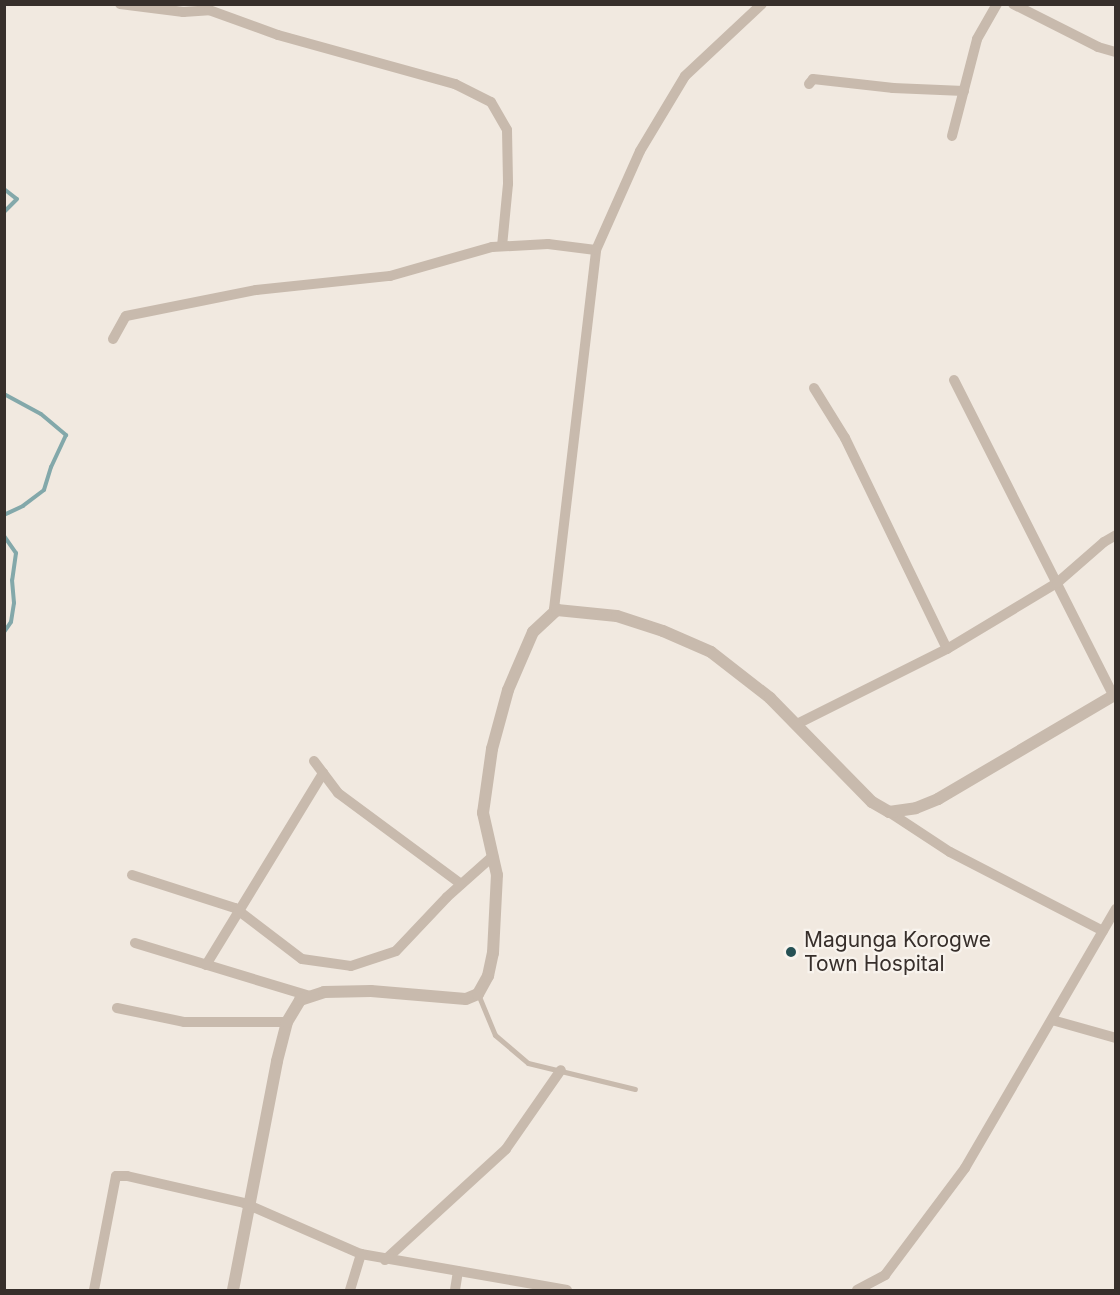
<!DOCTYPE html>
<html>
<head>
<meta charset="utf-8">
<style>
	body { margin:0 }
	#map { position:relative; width:1120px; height:1295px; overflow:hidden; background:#f1e9e0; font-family:Inter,sans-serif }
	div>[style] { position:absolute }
	.stream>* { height:4px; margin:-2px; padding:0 2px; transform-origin:2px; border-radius:2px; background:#83a8aa }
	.service>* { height:5px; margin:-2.5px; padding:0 2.5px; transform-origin:2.5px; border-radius:2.5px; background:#c8baad }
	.minor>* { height:10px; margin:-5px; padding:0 5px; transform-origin:5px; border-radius:5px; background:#c8baad }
	.tertiary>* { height:12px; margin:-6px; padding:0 6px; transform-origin:6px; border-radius:6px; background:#c8baad }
	.dots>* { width:16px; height:16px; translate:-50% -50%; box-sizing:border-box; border:3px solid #f8f3ed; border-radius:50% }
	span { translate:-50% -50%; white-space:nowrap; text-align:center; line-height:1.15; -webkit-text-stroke:4.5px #f8f3ed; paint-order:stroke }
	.poi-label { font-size:21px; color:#372f2b }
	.left { translate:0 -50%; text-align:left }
	.frame { position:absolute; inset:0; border:6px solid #372f2b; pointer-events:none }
</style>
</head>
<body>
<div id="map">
	<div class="stream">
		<div style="left:4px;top:189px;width:16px;rotate:38deg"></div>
		<div style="left:17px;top:199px;width:18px;rotate:135deg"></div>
		<div style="left:4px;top:394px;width:42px;rotate:28.4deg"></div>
		<div style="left:41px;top:414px;width:33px;rotate:40deg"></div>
		<div style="left:66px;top:435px;width:35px;rotate:115deg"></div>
		<div style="left:51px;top:467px;width:24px;rotate:107deg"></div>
		<div style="left:44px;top:490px;width:26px;rotate:143deg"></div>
		<div style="left:23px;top:506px;width:21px;rotate:155deg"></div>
		<div style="left:4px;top:536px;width:21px;rotate:55deg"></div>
		<div style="left:16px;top:553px;width:27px;rotate:98deg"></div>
		<div style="left:12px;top:580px;width:23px;rotate:85deg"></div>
		<div style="left:14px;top:603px;width:19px;rotate:99deg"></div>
		<div style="left:11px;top:622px;width:12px;rotate:125deg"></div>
	</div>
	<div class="service">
		<div style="left:478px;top:994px;width:44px;rotate:67.5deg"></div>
		<div style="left:495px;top:1035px;width:43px;rotate:40.3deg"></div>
		<div style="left:528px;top:1063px;width:110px;rotate:13.7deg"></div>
	</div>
	<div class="minor">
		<div style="left:120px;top:4px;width:64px;rotate:7.2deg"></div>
		<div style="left:183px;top:12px;width:26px;rotate:-4deg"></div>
		<div style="left:209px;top:10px;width:73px;rotate:19.9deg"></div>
		<div style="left:278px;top:35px;width:184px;rotate:15.5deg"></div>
		<div style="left:455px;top:84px;width:40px;rotate:26.6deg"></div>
		<div style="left:491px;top:102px;width:32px;rotate:60deg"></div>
		<div style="left:507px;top:130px;width:54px;rotate:88.9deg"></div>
		<div style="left:508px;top:184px;width:62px;rotate:95.5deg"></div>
		<div style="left:1013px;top:4px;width:95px;rotate:26.8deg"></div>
		<div style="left:1098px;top:47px;width:19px;rotate:16deg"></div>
		<div style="left:809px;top:84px;width:6px;rotate:-51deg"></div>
		<div style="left:813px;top:79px;width:81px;rotate:6.4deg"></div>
		<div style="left:893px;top:88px;width:71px;rotate:2.4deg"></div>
		<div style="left:952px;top:136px;width:100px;rotate:-75.5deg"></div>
		<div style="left:977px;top:39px;width:40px;rotate:-60.3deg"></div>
		<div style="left:113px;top:339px;width:26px;rotate:-61deg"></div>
		<div style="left:126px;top:316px;width:133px;rotate:-11.3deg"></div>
		<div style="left:256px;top:290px;width:135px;rotate:-6deg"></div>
		<div style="left:390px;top:276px;width:106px;rotate:-15.9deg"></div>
		<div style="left:492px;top:247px;width:56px;rotate:-3.1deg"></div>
		<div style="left:548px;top:244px;width:48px;rotate:7.1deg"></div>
		<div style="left:954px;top:380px;width:353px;rotate:63.2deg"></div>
		<div style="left:814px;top:388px;width:59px;rotate:58.2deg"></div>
		<div style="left:845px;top:438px;width:234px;rotate:64.2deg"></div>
		<div style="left:557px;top:610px;width:3px;rotate:-162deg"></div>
		<div style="left:554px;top:609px;width:361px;rotate:-83.3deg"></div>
		<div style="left:596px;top:250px;width:108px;rotate:-66deg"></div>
		<div style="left:640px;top:151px;width:87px;rotate:-59deg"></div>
		<div style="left:685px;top:76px;width:105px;rotate:-43.1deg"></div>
		<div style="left:797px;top:724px;width:168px;rotate:-26.6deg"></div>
		<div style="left:947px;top:649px;width:128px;rotate:-31deg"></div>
		<div style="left:1057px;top:583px;width:62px;rotate:-41.1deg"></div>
		<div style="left:1104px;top:542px;width:14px;rotate:-30deg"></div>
		<div style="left:314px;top:761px;width:40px;rotate:53deg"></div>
		<div style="left:338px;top:793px;width:153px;rotate:36.5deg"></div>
		<div style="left:889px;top:812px;width:73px;rotate:33.3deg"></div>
		<div style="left:950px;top:852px;width:172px;rotate:27.3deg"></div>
		<div style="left:132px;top:875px;width:108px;rotate:17.8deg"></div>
		<div style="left:235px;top:908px;width:84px;rotate:37.3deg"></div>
		<div style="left:302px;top:959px;width:49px;rotate:8.1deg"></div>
		<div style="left:351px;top:966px;width:47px;rotate:-18.4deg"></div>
		<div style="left:396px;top:951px;width:74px;rotate:-46.6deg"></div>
		<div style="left:447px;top:897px;width:62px;rotate:-41.7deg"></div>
		<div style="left:135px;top:943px;width:182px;rotate:16.9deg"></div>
		<div style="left:206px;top:965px;width:225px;rotate:-58.6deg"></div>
		<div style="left:117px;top:1008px;width:68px;rotate:11.8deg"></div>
		<div style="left:184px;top:1022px;width:103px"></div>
		<div style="left:1052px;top:1020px;width:66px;rotate:15.7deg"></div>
		<div style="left:385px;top:1260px;width:164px;rotate:-42.5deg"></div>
		<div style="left:506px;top:1149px;width:96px;rotate:-55.2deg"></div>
		<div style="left:94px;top:1290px;width:116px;rotate:-79.1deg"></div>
		<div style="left:116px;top:1176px;width:11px"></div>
		<div style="left:127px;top:1176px;width:120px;rotate:13deg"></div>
		<div style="left:244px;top:1203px;width:128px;rotate:23.6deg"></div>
		<div style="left:361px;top:1254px;width:209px;rotate:9.9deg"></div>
		<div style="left:350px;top:1290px;width:38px;rotate:-73deg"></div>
		<div style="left:455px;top:1290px;width:19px;rotate:-81deg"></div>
		<div style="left:857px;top:1290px;width:32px;rotate:-28deg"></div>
		<div style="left:885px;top:1275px;width:134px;rotate:-53.2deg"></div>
		<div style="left:965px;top:1168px;width:300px;rotate:-59.8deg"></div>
	</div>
	<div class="tertiary">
		<div style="left:233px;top:1290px;width:233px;rotate:-79.1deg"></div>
		<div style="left:277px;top:1061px;width:40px;rotate:-75.6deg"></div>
		<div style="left:287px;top:1022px;width:26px;rotate:-59deg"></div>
		<div style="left:300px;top:1000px;width:25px;rotate:-18deg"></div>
		<div style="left:324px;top:992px;width:47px;rotate:-1.2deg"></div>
		<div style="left:371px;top:991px;width:95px;rotate:4.8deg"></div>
		<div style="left:466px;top:999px;width:13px;rotate:-23deg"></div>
		<div style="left:478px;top:994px;width:21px;rotate:-61deg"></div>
		<div style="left:488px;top:976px;width:24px;rotate:-78deg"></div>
		<div style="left:493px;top:953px;width:78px;rotate:-87.1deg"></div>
		<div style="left:497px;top:875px;width:64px;rotate:-102.7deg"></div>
		<div style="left:483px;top:813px;width:65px;rotate:-82deg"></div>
		<div style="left:492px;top:749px;width:61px;rotate:-74.8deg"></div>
		<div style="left:508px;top:690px;width:63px;rotate:-66.7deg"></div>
		<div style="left:533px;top:632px;width:33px;rotate:-43deg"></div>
		<div style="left:557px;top:610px;width:60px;rotate:5.7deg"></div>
		<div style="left:617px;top:616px;width:48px;rotate:18.1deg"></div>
		<div style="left:663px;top:631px;width:52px;rotate:23.6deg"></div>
		<div style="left:711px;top:652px;width:75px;rotate:37.9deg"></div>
		<div style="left:770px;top:698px;width:146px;rotate:45.6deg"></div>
		<div style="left:872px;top:802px;width:20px;rotate:30deg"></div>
		<div style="left:889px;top:812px;width:27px;rotate:-8deg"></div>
		<div style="left:916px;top:808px;width:24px;rotate:-22deg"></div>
		<div style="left:938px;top:799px;width:207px;rotate:-30.5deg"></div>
	</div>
	<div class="dots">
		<div style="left:791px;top:952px;background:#255054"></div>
	</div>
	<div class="poi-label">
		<span class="left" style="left:804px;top:952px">Magunga Korogwe<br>Town Hospital</span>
	</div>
	<div class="frame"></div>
</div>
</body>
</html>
